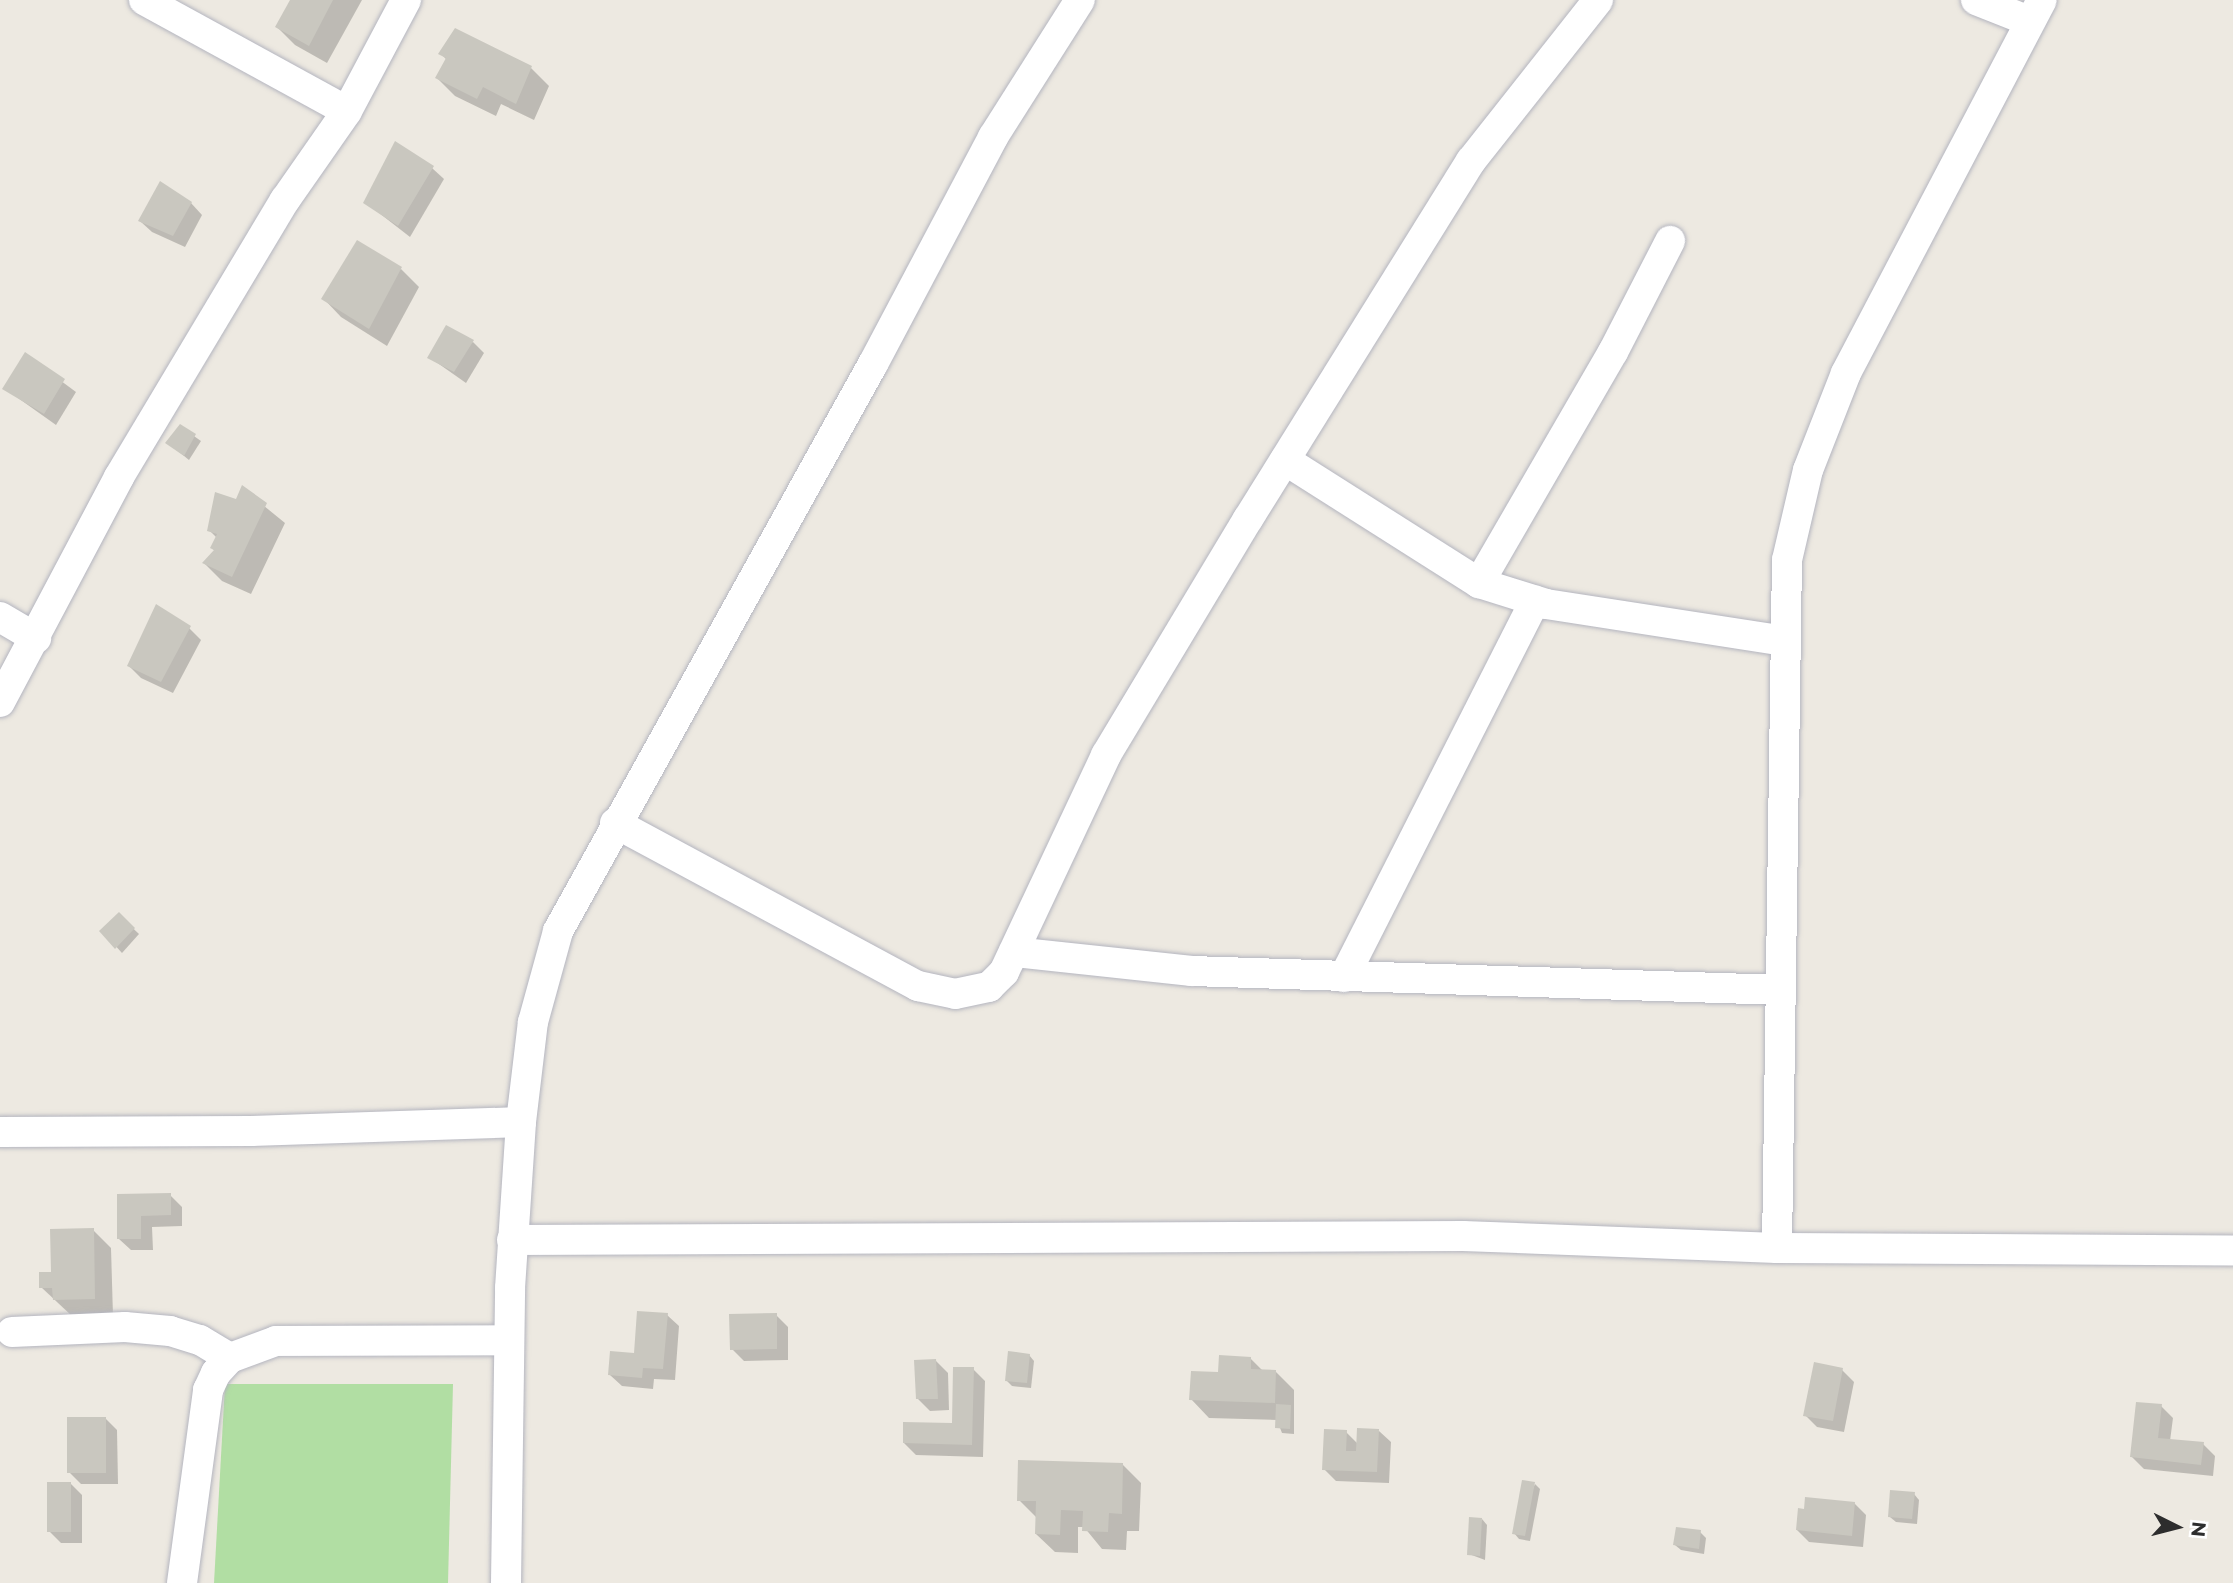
<!DOCTYPE html>
<html>
<head>
<meta charset="utf-8">
<style>
	body { margin:0 }
	#map { position:relative; width:2233px; height:1583px; overflow:hidden; background:#ede9e1; font-family:Montserrat,sans-serif }
	div>[style] { position:absolute }
	.green>* { inset:0; background:#b1dea3 }
	.shadow>* { inset:0; background:#0003 }
	.building>* { inset:0; background:#c9c7bf }
	.roads { filter:drop-shadow(0 0 2px #b4b5bf) drop-shadow(0 0 2px #b4b5bf) }
	.minor>* { height:30px; margin:-15px; padding:0 15px; transform-origin:15px; border-radius:15px; background:#fff }
	span { translate:-50% -50%; white-space:nowrap; text-align:center; line-height:1.15; -webkit-text-stroke:5px #fff; paint-order:stroke }
	.north { position:absolute; left:2142px; top:1492px; width:70px; height:70px; -webkit-text-stroke:5px #fff; paint-order:stroke; rotate:96deg; font-size:19px; font-weight:700; line-height:28px; text-align:center; color:#2d2d2d }
	.north::after { content:''; display:block; margin:auto; width:24px; height:32px; background:#2d2d2d; clip-path:polygon(50% 0,100% 100%,50% 72%,0 100%) }
</style>
</head>
<body>
<div id="map">
	<div class="green">
		<div style="clip-path:polygon(225px 1384px,453px 1384px,448px 1583px,214px 1583px)"></div>
	</div>
	<div class="shadow">
		<div style="clip-path:polygon(293px 0,362px 0,327px 63px,295px 45px,277px 27px)"></div>
		<div style="clip-path:polygon(441px 54px,531px 68px,549px 86px,534px 120px,501px 104px,496px 116px,455px 96px,437px 78px,447px 60px)"></div>
		<div style="clip-path:polygon(432px 168px,444px 179px,410px 237px,365px 202px)"></div>
		<div style="clip-path:polygon(191px 203px,202px 215px,185px 247px,152px 232px,140px 221px)"></div>
		<div style="clip-path:polygon(401px 269px,419px 287px,387px 346px,341px 317px,323px 298px)"></div>
		<div style="clip-path:polygon(473px 342px,484px 353px,466px 383px,429px 357px)"></div>
		<div style="clip-path:polygon(26px 355px,76px 392px,56px 425px,4px 388px)"></div>
		<div style="clip-path:polygon(181px 427px,201px 441px,189px 460px,168px 443px)"></div>
		<div style="clip-path:polygon(242px 488px,285px 523px,251px 594px,222px 581px,204px 563px,215px 551px,212px 548px,217px 538px,209px 530px,237px 501px)"></div>
		<div style="clip-path:polygon(189px 628px,201px 640px,173px 693px,141px 678px,129px 666px)"></div>
		<div style="clip-path:polygon(119px 915px,139px 934px,122px 953px,102px 931px)"></div>
		<div style="clip-path:polygon(119px 1195px,170px 1195px,182px 1207px,182px 1226px,152px 1227px,153px 1250px,131px 1250px,119px 1239px)"></div>
		<div style="clip-path:polygon(93px 1230px,111px 1248px,113px 1316px,73px 1317px,41px 1287px)"></div>
		<div style="clip-path:polygon(667px 1315px,679px 1326px,675px 1380px,654px 1379px,653px 1389px,622px 1386px,610px 1375px,636px 1355px)"></div>
		<div style="clip-path:polygon(776px 1315px,788px 1327px,788px 1360px,744px 1361px,732px 1349px)"></div>
		<div style="clip-path:polygon(1029px 1355px,1034px 1361px,1031px 1388px,1012px 1386px,1006px 1380px)"></div>
		<div style="clip-path:polygon(1250px 1358px,1263px 1371px,1276px 1372px,1294px 1390px,1294px 1434px,1282px 1433px,1277px 1420px,1209px 1418px,1191px 1399px)"></div>
		<div style="clip-path:polygon(936px 1361px,948px 1373px,949px 1410px,930px 1411px,918px 1399px)"></div>
		<div style="clip-path:polygon(973px 1369px,985px 1381px,983px 1457px,916px 1455px,904px 1443px,954px 1425px)"></div>
		<div style="clip-path:polygon(1842px 1370px,1854px 1382px,1844px 1432px,1817px 1427px,1805px 1415px)"></div>
		<div style="clip-path:polygon(2161px 1406px,2173px 1418px,2170px 1441px,2203px 1444px,2215px 1456px,2213px 1476px,2144px 1469px,2132px 1457px)"></div>
		<div style="clip-path:polygon(105px 1418px,117px 1430px,118px 1484px,81px 1484px,69px 1472px)"></div>
		<div style="clip-path:polygon(1379px 1431px,1391px 1442px,1389px 1483px,1336px 1481px,1324px 1469px,1346px 1432px,1358px 1444px)"></div>
		<div style="clip-path:polygon(1122px 1464px,1141px 1483px,1139px 1531px,1127px 1531px,1126px 1550px,1102px 1549px,1084px 1527px,1078px 1527px,1078px 1553px,1055px 1552px,1036px 1534px,1037px 1518px,1019px 1500px)"></div>
		<div style="clip-path:polygon(70px 1483px,82px 1495px,82px 1543px,61px 1543px,49px 1531px)"></div>
		<div style="clip-path:polygon(1535px 1484px,1540px 1489px,1530px 1541px,1519px 1539px,1514px 1533px)"></div>
		<div style="clip-path:polygon(1914px 1494px,1919px 1500px,1917px 1524px,1896px 1522px,1890px 1517px)"></div>
		<div style="clip-path:polygon(1854px 1503px,1866px 1515px,1863px 1547px,1809px 1542px,1797px 1530px,1806px 1511px)"></div>
		<div style="clip-path:polygon(1482px 1519px,1487px 1525px,1485px 1560px,1469px 1554px)"></div>
		<div style="clip-path:polygon(1700px 1532px,1706px 1538px,1704px 1554px,1681px 1550px,1675px 1545px)"></div>
	</div>
	<div class="building">
		<div style="clip-path:polygon(290px 0,333px 0,309px 46px,275px 27px)"></div>
		<div style="clip-path:polygon(455px 28px,532px 66px,516px 104px,483px 87px,477px 99px,435px 78px,446px 58px,438px 54px)"></div>
		<div style="clip-path:polygon(395px 141px,434px 166px,398px 226px,363px 203px)"></div>
		<div style="clip-path:polygon(160px 181px,192px 202px,173px 236px,138px 221px)"></div>
		<div style="clip-path:polygon(357px 240px,402px 267px,369px 329px,321px 299px)"></div>
		<div style="clip-path:polygon(446px 325px,474px 340px,454px 372px,427px 358px)"></div>
		<div style="clip-path:polygon(25px 352px,65px 379px,44px 414px,2px 389px)"></div>
		<div style="clip-path:polygon(180px 424px,196px 434px,184px 456px,165px 443px)"></div>
		<div style="clip-path:polygon(242px 485px,267px 503px,232px 577px,202px 563px,214px 550px,210px 548px,217px 534px,207px 531px,215px 492px,236px 499px)"></div>
		<div style="clip-path:polygon(156px 604px,191px 626px,161px 682px,127px 666px)"></div>
		<div style="clip-path:polygon(119px 912px,135px 928px,115px 949px,99px 931px)"></div>
		<div style="clip-path:polygon(171px 1193px,171px 1215px,141px 1216px,141px 1239px,117px 1239px,117px 1194px)"></div>
		<div style="clip-path:polygon(94px 1228px,95px 1299px,53px 1300px,52px 1288px,39px 1288px,39px 1272px,51px 1272px,50px 1229px)"></div>
		<div style="clip-path:polygon(637px 1311px,668px 1313px,663px 1369px,643px 1368px,642px 1378px,608px 1375px,610px 1351px,634px 1353px)"></div>
		<div style="clip-path:polygon(777px 1313px,777px 1349px,730px 1350px,729px 1314px)"></div>
		<div style="clip-path:polygon(1008px 1351px,1030px 1354px,1027px 1383px,1005px 1381px)"></div>
		<div style="clip-path:polygon(1219px 1355px,1251px 1357px,1251px 1369px,1276px 1370px,1275px 1403px,1189px 1400px,1191px 1371px,1218px 1372px)"></div>
		<div style="clip-path:polygon(936px 1359px,938px 1399px,916px 1399px,914px 1360px)"></div>
		<div style="clip-path:polygon(1814px 1362px,1843px 1368px,1833px 1421px,1803px 1416px)"></div>
		<div style="clip-path:polygon(953px 1367px,974px 1367px,972px 1445px,903px 1443px,903px 1422px,952px 1423px)"></div>
		<div style="clip-path:polygon(2136px 1402px,2162px 1404px,2158px 1438px,2204px 1442px,2201px 1465px,2130px 1457px)"></div>
		<div style="clip-path:polygon(1276px 1404px,1291px 1405px,1290px 1429px,1275px 1428px)"></div>
		<div style="clip-path:polygon(67px 1417px,106px 1417px,106px 1473px,67px 1473px)"></div>
		<div style="clip-path:polygon(1357px 1428px,1379px 1429px,1377px 1472px,1322px 1470px,1324px 1429px,1347px 1430px,1346px 1451px,1356px 1451px)"></div>
		<div style="clip-path:polygon(1018px 1460px,1123px 1463px,1122px 1514px,1109px 1513px,1108px 1532px,1082px 1531px,1083px 1511px,1061px 1510px,1060px 1535px,1035px 1534px,1036px 1501px,1017px 1501px)"></div>
		<div style="clip-path:polygon(1522px 1480px,1535px 1482px,1525px 1536px,1512px 1534px)"></div>
		<div style="clip-path:polygon(47px 1482px,71px 1482px,71px 1532px,47px 1532px)"></div>
		<div style="clip-path:polygon(1890px 1490px,1915px 1492px,1912px 1519px,1888px 1517px)"></div>
		<div style="clip-path:polygon(1805px 1497px,1855px 1502px,1852px 1536px,1796px 1530px,1798px 1508px,1804px 1509px)"></div>
		<div style="clip-path:polygon(1469px 1517px,1482px 1518px,1480px 1556px,1467px 1555px)"></div>
		<div style="clip-path:polygon(1676px 1527px,1701px 1530px,1699px 1549px,1673px 1545px)"></div>
	</div>
	<div class="roads">
		<div class="minor">
			<div style="left:144px;top:0;width:231px;rotate:28.7deg"></div>
			<div style="left:1976px;top:0;width:57px;rotate:21.6deg"></div>
			<div style="left:1285px;top:460px;width:230px;rotate:32.4deg"></div>
			<div style="left:1479px;top:583px;width:70px;rotate:17.4deg"></div>
			<div style="left:1546px;top:604px;width:241px;rotate:8.8deg"></div>
			<div style="left:1479px;top:583px;width:267px;rotate:-59.9deg"></div>
			<div style="left:1613px;top:352px;width:125px;rotate:-62.8deg"></div>
			<div style="left:0;top:617px;width:42px;rotate:30.3deg"></div>
			<div style="left:0;top:702px;width:255px;rotate:-62.1deg"></div>
			<div style="left:119px;top:477px;width:323px;rotate:-59.1deg"></div>
			<div style="left:285px;top:200px;width:108px;rotate:-55.1deg"></div>
			<div style="left:347px;top:111px;width:126px;rotate:-62deg"></div>
			<div style="left:615px;top:823px;width:344px;rotate:28.3deg"></div>
			<div style="left:918px;top:986px;width:38px;rotate:12deg"></div>
			<div style="left:955px;top:994px;width:35px;rotate:-12deg"></div>
			<div style="left:989px;top:987px;width:21px;rotate:-45deg"></div>
			<div style="left:1004px;top:972px;width:240px;rotate:-64.8deg"></div>
			<div style="left:1106px;top:755px;width:275px;rotate:-59deg"></div>
			<div style="left:1248px;top:519px;width:422px;rotate:-58.1deg"></div>
			<div style="left:1471px;top:161px;width:205px;rotate:-51.7deg"></div>
			<div style="left:1014px;top:952px;width:178px;rotate:6.1deg"></div>
			<div style="left:1191px;top:971px;width:590px;rotate:1.84deg"></div>
			<div style="left:1344px;top:977px;width:422px;rotate:-63.1deg"></div>
			<div style="left:0;top:1132px;width:251px;rotate:-0.2deg"></div>
			<div style="left:251px;top:1131px;width:270px;rotate:-1.9deg"></div>
			<div style="left:512px;top:1240px;width:951px;rotate:-0.24deg"></div>
			<div style="left:1463px;top:1236px;width:314px;rotate:2.2deg"></div>
			<div style="left:1777px;top:1248px;width:456px;rotate:0.3deg"></div>
			<div style="left:1777px;top:1248px;width:688px;rotate:-89.17deg"></div>
			<div style="left:1787px;top:560px;width:92px;rotate:-76.9deg"></div>
			<div style="left:1808px;top:470px;width:104px;rotate:-68.6deg"></div>
			<div style="left:1846px;top:373px;width:421px;rotate:-62.3deg"></div>
			<div style="left:12px;top:1332px;width:113px;rotate:-2.5deg"></div>
			<div style="left:125px;top:1327px;width:45px;rotate:5.1deg"></div>
			<div style="left:170px;top:1331px;width:31px;rotate:17deg"></div>
			<div style="left:200px;top:1340px;width:35px;rotate:31deg"></div>
			<div style="left:182px;top:1583px;width:195px;rotate:-82.3deg"></div>
			<div style="left:208px;top:1390px;width:19px;rotate:-65deg"></div>
			<div style="left:216px;top:1373px;width:21px;rotate:-47deg"></div>
			<div style="left:230px;top:1358px;width:49px;rotate:-20.3deg"></div>
			<div style="left:276px;top:1341px;width:232px;rotate:-0.2deg"></div>
			<div style="left:506px;top:1583px;width:295px;rotate:-89.2deg"></div>
			<div style="left:510px;top:1288px;width:166px;rotate:-86.2deg"></div>
			<div style="left:521px;top:1122px;width:101px;rotate:-83.2deg"></div>
			<div style="left:533px;top:1022px;width:94px;rotate:-74.6deg"></div>
			<div style="left:558px;top:931px;width:649px;rotate:-60.95deg"></div>
			<div style="left:873px;top:364px;width:257px;rotate:-62.1deg"></div>
			<div style="left:993px;top:137px;width:162px;rotate:-57.6deg"></div>
		</div>
	</div>
	<div class="north">N</div>
</div>
</body>
</html>
